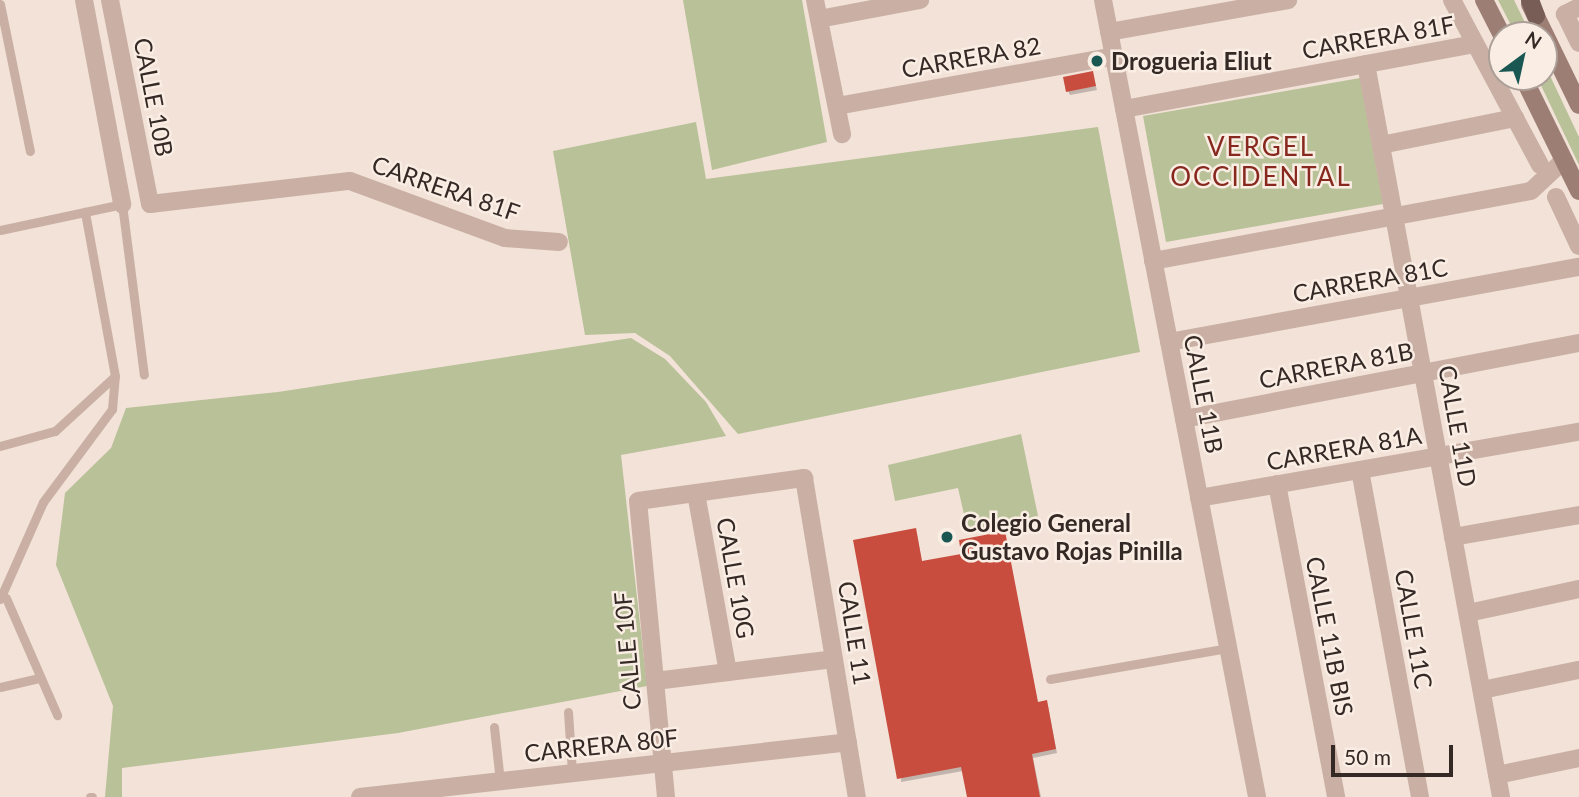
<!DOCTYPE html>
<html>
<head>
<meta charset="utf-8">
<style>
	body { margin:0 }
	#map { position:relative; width:1579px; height:797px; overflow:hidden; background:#f2e2d8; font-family:Lato,sans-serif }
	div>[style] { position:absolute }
	.green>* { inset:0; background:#b9c198 }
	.shadow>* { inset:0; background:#0003 }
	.building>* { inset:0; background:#c94d3e }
	.service>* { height:9px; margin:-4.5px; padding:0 4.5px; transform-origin:4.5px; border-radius:4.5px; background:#cab0a4 }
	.minor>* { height:18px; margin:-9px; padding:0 9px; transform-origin:9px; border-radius:9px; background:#cab0a4 }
	.secondary>* { height:18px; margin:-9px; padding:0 9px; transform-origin:9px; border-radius:9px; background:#9d7e75 }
	.primary>* { height:18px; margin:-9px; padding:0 9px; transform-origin:9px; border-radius:9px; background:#775d56 }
	.dots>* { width:19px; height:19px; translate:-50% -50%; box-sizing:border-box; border:4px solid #f9ede4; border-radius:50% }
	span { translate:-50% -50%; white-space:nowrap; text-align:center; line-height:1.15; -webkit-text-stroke:5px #f9ede4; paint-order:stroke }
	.street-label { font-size:24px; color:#352926 }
	.poi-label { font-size:24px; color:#352926; font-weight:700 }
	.left { translate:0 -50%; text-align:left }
	.neighbourhood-label { font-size:26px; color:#86281d; letter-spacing:2px }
	.north { position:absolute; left:1488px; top:21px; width:70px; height:70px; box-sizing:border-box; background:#f9ede4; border:2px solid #ab9f98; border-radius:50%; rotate:33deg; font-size:19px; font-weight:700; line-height:28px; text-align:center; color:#352926 }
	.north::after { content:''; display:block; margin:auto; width:24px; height:32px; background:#1a5753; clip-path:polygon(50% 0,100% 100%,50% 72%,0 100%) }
	.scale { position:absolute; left:1331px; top:745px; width:122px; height:32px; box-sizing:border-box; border:4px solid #352926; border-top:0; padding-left:9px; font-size:21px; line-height:24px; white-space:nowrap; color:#352926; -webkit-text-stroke:5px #f9ede4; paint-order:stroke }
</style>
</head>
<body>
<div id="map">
	<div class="green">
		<div style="clip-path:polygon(683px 0,802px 0,827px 142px,712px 170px)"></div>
		<div style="clip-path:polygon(1498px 0,1514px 0,1531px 35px,1516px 35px)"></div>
		<div style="clip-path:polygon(1544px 63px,1579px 137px,1579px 165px,1537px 77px,1544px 77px)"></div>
		<div style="clip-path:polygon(1360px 78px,1383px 204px,1166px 242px,1143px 116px)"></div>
		<div style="clip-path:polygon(696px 122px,706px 179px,1098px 127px,1140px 352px,738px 434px,670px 356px,635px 333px,585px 335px,553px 151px)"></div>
		<div style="clip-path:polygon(631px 338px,665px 359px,706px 402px,726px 436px,621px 455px,647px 686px,398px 733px,122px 768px,122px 797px,105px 797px,113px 706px,56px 565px,65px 493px,111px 448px,126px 408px,278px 392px)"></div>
		<div style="clip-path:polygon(1021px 434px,1038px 516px,968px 532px,958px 488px,895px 501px,888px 465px)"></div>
	</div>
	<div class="shadow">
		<div style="clip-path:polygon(1092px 73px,1097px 90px,1070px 95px,1068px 91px)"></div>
		<div style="clip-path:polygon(1004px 533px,1038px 703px,1048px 706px,1057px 753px,1033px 758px,1041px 797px,968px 797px,963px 771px,901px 782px,917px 534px,922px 563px,963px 556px)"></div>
	</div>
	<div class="building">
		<div style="clip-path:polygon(1093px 71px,1096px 86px,1066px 92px,1063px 77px)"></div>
		<div style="clip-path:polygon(916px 528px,922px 561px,961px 554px,959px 540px,1005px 531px,1038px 702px,1047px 700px,1056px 749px,1032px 754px,1040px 797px,967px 797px,961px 767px,897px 779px,853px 540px)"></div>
	</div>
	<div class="service">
		<div style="left:0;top:4px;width:150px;rotate:78.5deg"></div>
		<div style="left:0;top:230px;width:125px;rotate:-12deg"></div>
		<div style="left:122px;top:204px;width:172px;rotate:82.7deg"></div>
		<div style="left:0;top:446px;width:57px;rotate:-15.3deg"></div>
		<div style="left:55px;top:431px;width:81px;rotate:-42.5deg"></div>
		<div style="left:6px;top:598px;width:128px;rotate:66.4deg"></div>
		<div style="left:0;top:599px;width:106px;rotate:-66.1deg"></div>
		<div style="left:43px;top:502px;width:116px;rotate:-53.4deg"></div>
		<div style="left:112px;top:409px;width:33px;rotate:-85deg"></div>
		<div style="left:115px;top:376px;width:167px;rotate:-100.4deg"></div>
		<div style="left:1050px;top:679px;width:181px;rotate:-9.9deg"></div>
		<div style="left:0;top:687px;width:40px;rotate:-13deg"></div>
		<div style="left:568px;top:712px;width:61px;rotate:86.2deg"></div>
		<div style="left:494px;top:727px;width:54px;rotate:83.7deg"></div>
		<div style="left:90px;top:797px;width:2px"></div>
	</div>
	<div class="minor">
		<div style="left:84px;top:0;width:208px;rotate:79.4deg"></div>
		<div style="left:110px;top:0;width:208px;rotate:78.9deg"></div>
		<div style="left:150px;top:204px;width:201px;rotate:-6.6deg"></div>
		<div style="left:350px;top:181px;width:165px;rotate:20.2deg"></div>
		<div style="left:505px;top:238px;width:54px;rotate:4.2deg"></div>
		<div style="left:815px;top:0;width:137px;rotate:78.6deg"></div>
		<div style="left:1103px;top:0;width:812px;rotate:79.06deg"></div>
		<div style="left:1452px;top:0;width:187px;rotate:61.9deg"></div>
		<div style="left:1579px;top:7px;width:16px;rotate:153deg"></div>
		<div style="left:1565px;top:14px;width:32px;rotate:64deg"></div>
		<div style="left:819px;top:19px;width:103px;rotate:-10.7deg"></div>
		<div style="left:1109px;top:32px;width:182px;rotate:-10.1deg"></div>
		<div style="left:1366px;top:64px;width:745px;rotate:79.56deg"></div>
		<div style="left:837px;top:106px;width:281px;rotate:-10.2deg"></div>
		<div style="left:1124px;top:109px;width:357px;rotate:-10.5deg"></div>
		<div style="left:1381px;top:145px;width:137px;rotate:-11.4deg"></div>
		<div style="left:1556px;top:197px;width:54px;rotate:64.9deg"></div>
		<div style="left:1153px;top:261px;width:384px;rotate:-10.5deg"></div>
		<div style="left:1531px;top:191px;width:45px;rotate:-43.2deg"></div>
		<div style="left:1169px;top:342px;width:417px;rotate:-10.4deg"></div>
		<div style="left:1184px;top:419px;width:402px;rotate:-10.9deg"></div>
		<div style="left:1360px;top:470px;width:332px;rotate:79.6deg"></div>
		<div style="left:1277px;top:484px;width:319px;rotate:79.3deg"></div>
		<div style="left:696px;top:493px;width:182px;rotate:79.9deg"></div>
		<div style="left:1199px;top:498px;width:386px;rotate:-9.9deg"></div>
		<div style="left:1453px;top:537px;width:128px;rotate:-9.9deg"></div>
		<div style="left:1468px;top:613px;width:114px;rotate:-12.2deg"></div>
		<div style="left:655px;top:681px;width:180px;rotate:-7deg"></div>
		<div style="left:1482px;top:690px;width:99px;rotate:-11.7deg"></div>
		<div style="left:1497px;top:775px;width:84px;rotate:-11.7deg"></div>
		<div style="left:360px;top:797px;width:491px;rotate:-6.4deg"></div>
		<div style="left:666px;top:797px;width:297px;rotate:-95.4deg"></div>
		<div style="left:638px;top:501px;width:168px;rotate:-7.9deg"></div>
		<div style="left:804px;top:478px;width:323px;rotate:80.6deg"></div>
	</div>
	<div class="secondary">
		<div style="left:1484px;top:0;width:39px;rotate:63deg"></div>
		<div style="left:1530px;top:4px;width:112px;rotate:64.1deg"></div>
		<div style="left:1523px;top:77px;width:127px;rotate:63.8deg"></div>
	</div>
	<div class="primary">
		<div style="left:1530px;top:0;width:17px;rotate:69deg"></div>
	</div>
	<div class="dots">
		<div style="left:1097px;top:61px;background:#1a5753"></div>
		<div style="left:947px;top:537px;background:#1a5753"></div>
	</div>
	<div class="street-label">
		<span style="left:1378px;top:37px;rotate:-10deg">CARRERA 81F</span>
		<span style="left:971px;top:57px;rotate:-10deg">CARRERA 82</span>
		<span style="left:154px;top:97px;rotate:79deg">CALLE 10B</span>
		<span style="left:446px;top:188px;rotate:19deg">CARRERA 81F</span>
		<span style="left:1370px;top:280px;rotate:-10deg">CARRERA 81C</span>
		<span style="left:1336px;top:365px;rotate:-11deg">CARRERA 81B</span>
		<span style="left:1204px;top:394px;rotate:79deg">CALLE 11B</span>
		<span style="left:1458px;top:426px;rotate:80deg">CALLE 11D</span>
		<span style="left:1344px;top:448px;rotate:-10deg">CARRERA 81A</span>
		<span style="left:736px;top:578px;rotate:80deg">CALLE 10G</span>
		<span style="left:1414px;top:629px;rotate:80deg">CALLE 11C</span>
		<span style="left:855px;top:633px;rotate:81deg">CALLE 11</span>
		<span style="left:1330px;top:636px;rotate:79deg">CALLE 11B BIS</span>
		<span style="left:627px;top:651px;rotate:-95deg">CALLE 10F</span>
		<span style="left:601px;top:745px;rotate:-6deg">CARRERA 80F</span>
	</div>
	<div class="poi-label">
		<span class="left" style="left:1111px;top:61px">Drogueria Eliut</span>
		<span class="left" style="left:961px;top:537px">Colegio General<br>Gustavo Rojas Pinilla</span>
	</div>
	<div class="neighbourhood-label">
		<span style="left:1261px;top:162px">VERGEL<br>OCCIDENTAL</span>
	</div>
	<div class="north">N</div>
	<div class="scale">50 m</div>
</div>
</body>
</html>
